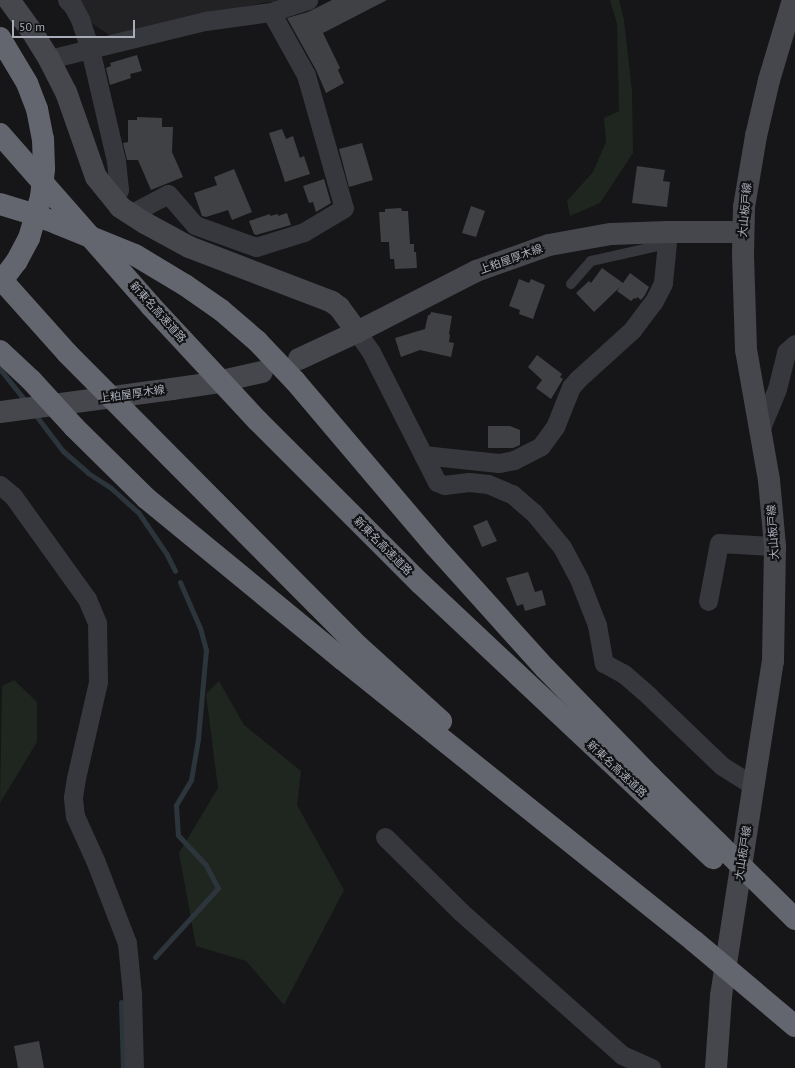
<!DOCTYPE html>
<html>
<head>
<meta charset="utf-8">
<style>
	body { margin:0 }
	#map { position:relative; width:795px; height:1068px; overflow:hidden; background:#161618; font-family:"PT Sans","Noto Sans JP",sans-serif }
	div>[style] { position:absolute }
	.built>* { inset:0; background:#222225 }
	.green>* { inset:0; background:#1e261f }
	.stream>* { height:5px; margin:-2.5px; padding:0 2.5px; transform-origin:2.5px; border-radius:2.5px; background:#2c353c }
	.building>* { inset:0; background:#404145 }
	.lane>* { height:10px; margin:-5px; padding:0 5px; transform-origin:5px; border-radius:5px; background:#37383d }
	.street>* { height:19px; margin:-9.5px; padding:0 9.5px; transform-origin:9.5px; border-radius:9.5px; background:#37383d }
	.secondary>* { height:22px; margin:-11px; padding:0 11px; transform-origin:11px; border-radius:11px; background:#45474d }
	.highway>* { height:22px; margin:-11px; padding:0 11px; transform-origin:11px; border-radius:11px; background:#63666e }
	.highway-bridge>* { height:22px; margin:-11px; padding:0 11px; transform-origin:11px; border-radius:11px; background:#63666e }
	span { translate:-50% -50%; white-space:nowrap; text-align:center; line-height:1.15; -webkit-text-stroke:4px #111113; paint-order:stroke }
	.street-label { font-size:11px; color:#a8adb8 }
	.scale { position:absolute; left:12px; top:20px; width:123px; height:18px; box-sizing:border-box; border:2px solid #a8adb8; border-top:0; padding-left:5px; font-size:12px; line-height:14px; white-space:nowrap; color:#a8adb8; -webkit-text-stroke:3px #111113; paint-order:stroke }
</style>
</head>
<body>
<div id="map">
	<div class="built">
		<div style="clip-path:polygon(78px 0,290px 0,283px 2px,267px 2px,112px 37px,89px 21px)"></div>
	</div>
	<div class="green">
		<div style="clip-path:polygon(610px 0,619px 0,624px 20px,632px 91px,633px 153px,600px 203px,570px 216px,567px 201px,593px 172px,606px 142px,604px 118px,619px 111px,617px 24px)"></div>
		<div style="clip-path:polygon(14px 680px,37px 702px,37px 742px,0 803px,2px 686px)"></div>
		<div style="clip-path:polygon(219px 681px,244px 725px,301px 771px,297px 805px,344px 890px,284px 1005px,246px 961px,196px 946px,179px 853px,218px 788px,206px 694px)"></div>
	</div>
	<div class="stream">
		<div style="left:0;top:369px;width:43px;rotate:51.5deg"></div>
		<div style="left:34px;top:413px;width:48px;rotate:52.7deg"></div>
		<div style="left:63px;top:451px;width:33px;rotate:41deg"></div>
		<div style="left:88px;top:473px;width:27px;rotate:33deg"></div>
		<div style="left:111px;top:488px;width:36px;rotate:42deg"></div>
		<div style="left:138px;top:512px;width:50px;rotate:55.7deg"></div>
		<div style="left:166px;top:553px;width:20px;rotate:63deg"></div>
		<div style="left:155px;top:957px;width:93px;rotate:-47.6deg"></div>
		<div style="left:218px;top:888px;width:27px;rotate:-118deg"></div>
		<div style="left:205px;top:864px;width:40px;rotate:-133deg"></div>
		<div style="left:178px;top:835px;width:30px;rotate:-94deg"></div>
		<div style="left:176px;top:805px;width:29px;rotate:-59deg"></div>
		<div style="left:191px;top:780px;width:42px;rotate:-80.3deg"></div>
		<div style="left:198px;top:739px;width:89px;rotate:-84.9deg"></div>
		<div style="left:206px;top:650px;width:23px;rotate:-105deg"></div>
		<div style="left:200px;top:628px;width:50px;rotate:-113.5deg"></div>
		<div style="left:121px;top:1002px;width:66px;rotate:88.3deg"></div>
	</div>
	<div class="building">
		<div style="clip-path:polygon(332px 0,387px 0,323px 33px,340px 68px,338px 70px,344px 83px,326px 93px,316px 70px,287px 18px,308px 12px)"></div>
		<div style="clip-path:polygon(137px 55px,142px 71px,130px 74px,131px 78px,110px 85px,106px 68px,111px 66px,110px 63px)"></div>
		<div style="clip-path:polygon(137px 117px,162px 118px,162px 127px,173px 127px,172px 152px,183px 177px,151px 190px,138px 160px,127px 160px,123px 143px,128px 142px,128px 120px,137px 120px)"></div>
		<div style="clip-path:polygon(282px 129px,286px 139px,293px 136px,300px 158px,304px 156px,310px 174px,285px 182px,269px 133px)"></div>
		<div style="clip-path:polygon(362px 143px,373px 180px,349px 187px,339px 149px)"></div>
		<div style="clip-path:polygon(637px 166px,665px 170px,663px 181px,670px 182px,667px 207px,632px 203px)"></div>
		<div style="clip-path:polygon(234px 169px,252px 212px,232px 220px,228px 210px,206px 217px,202px 216px,194px 193px,217px 185px,214px 177px)"></div>
		<div style="clip-path:polygon(324px 179px,331px 203px,316px 212px,313px 202px,309px 203px,303px 186px)"></div>
		<div style="clip-path:polygon(471px 206px,485px 211px,476px 237px,462px 233px)"></div>
		<div style="clip-path:polygon(401px 208px,402px 211px,408px 211px,410px 244px,414px 244px,414px 252px,416px 252px,417px 268px,395px 269px,394px 259px,390px 259px,389px 242px,381px 242px,379px 212px,385px 212px,385px 209px)"></div>
		<div style="clip-path:polygon(287px 213px,291px 225px,256px 235px,254px 234px,249px 221px,270px 214px,270px 216px,278px 214px,278px 216px)"></div>
		<div style="clip-path:polygon(602px 268px,623px 283px,630px 273px,649px 287px,645px 295px,641px 300px,637px 297px,636px 299px,634px 298px,631px 301px,617px 291px,620px 287px,594px 312px,576px 293px,589px 281px,591px 283px)"></div>
		<div style="clip-path:polygon(519px 279px,529px 283px,531px 279px,545px 285px,533px 319px,519px 314px,520px 310px,509px 306px)"></div>
		<div style="clip-path:polygon(431px 312px,452px 316px,449px 334px,450px 335px,449px 342px,454px 343px,451px 357px,420px 350px,401px 357px,395px 338px,425px 329px,428px 315px,430px 315px)"></div>
		<div style="clip-path:polygon(537px 355px,562px 374px,560px 377px,563px 379px,551px 399px,536px 388px,542px 380px,528px 367px)"></div>
		<div style="clip-path:polygon(488px 426px,510px 426px,520px 430px,520px 445px,513px 448px,488px 448px)"></div>
		<div style="clip-path:polygon(487px 520px,497px 541px,482px 547px,473px 526px)"></div>
		<div style="clip-path:polygon(528px 572px,535px 592px,542px 590px,546px 605px,525px 611px,523px 604px,517px 606px,506px 578px)"></div>
		<div style="clip-path:polygon(39px 1041px,44px 1068px,18px 1068px,14px 1046px)"></div>
	</div>
	<div class="lane">
		<div style="left:571px;top:284px;width:30px;rotate:-49deg"></div>
		<div style="left:591px;top:261px;width:78px;rotate:-12.6deg"></div>
	</div>
	<div class="street">
		<div style="left:67px;top:0;width:8px;rotate:45deg"></div>
		<div style="left:73px;top:6px;width:15px;rotate:62deg"></div>
		<div style="left:80px;top:19px;width:32px;rotate:72deg"></div>
		<div style="left:90px;top:49px;width:115px;rotate:76.9deg"></div>
		<div style="left:116px;top:161px;width:29px;rotate:84deg"></div>
		<div style="left:119px;top:190px;width:11px;rotate:135deg"></div>
		<div style="left:271px;top:12px;width:39px;rotate:-18deg"></div>
		<div style="left:49px;top:59px;width:161px;rotate:-13.7deg"></div>
		<div style="left:205px;top:21px;width:67px;rotate:-7.8deg"></div>
		<div style="left:271px;top:12px;width:72px;rotate:60.9deg"></div>
		<div style="left:306px;top:75px;width:138px;rotate:74.1deg"></div>
		<div style="left:344px;top:208px;width:47px;rotate:149deg"></div>
		<div style="left:304px;top:232px;width:50px;rotate:162.6deg"></div>
		<div style="left:256px;top:247px;width:65px;rotate:-160.2deg"></div>
		<div style="left:195px;top:225px;width:41px;rotate:-131.1deg"></div>
		<div style="left:168px;top:194px;width:43px;rotate:152.2deg"></div>
		<div style="left:357px;top:332px;width:24px;rotate:55deg"></div>
		<div style="left:371px;top:352px;width:146px;rotate:63.1deg"></div>
		<div style="left:437px;top:482px;width:8px;rotate:23deg"></div>
		<div style="left:444px;top:485px;width:25px;rotate:-7deg"></div>
		<div style="left:469px;top:482px;width:19px;rotate:6deg"></div>
		<div style="left:488px;top:484px;width:26px;rotate:23deg"></div>
		<div style="left:512px;top:494px;width:29px;rotate:41deg"></div>
		<div style="left:534px;top:513px;width:44px;rotate:50.5deg"></div>
		<div style="left:562px;top:547px;width:36px;rotate:62deg"></div>
		<div style="left:579px;top:579px;width:49px;rotate:68.6deg"></div>
		<div style="left:597px;top:625px;width:39px;rotate:80deg"></div>
		<div style="left:604px;top:663px;width:23px;rotate:29deg"></div>
		<div style="left:624px;top:674px;width:33px;rotate:41deg"></div>
		<div style="left:649px;top:696px;width:101px;rotate:43.8deg"></div>
		<div style="left:722px;top:766px;width:38px;rotate:32deg"></div>
		<div style="left:760px;top:430px;width:44px;rotate:-67.5deg"></div>
		<div style="left:777px;top:389px;width:38px;rotate:-76deg"></div>
		<div style="left:786px;top:352px;width:12px;rotate:-42deg"></div>
		<div style="left:423px;top:455px;width:76px;rotate:6deg"></div>
		<div style="left:499px;top:463px;width:15px;rotate:-11deg"></div>
		<div style="left:514px;top:460px;width:30px;rotate:-27deg"></div>
		<div style="left:541px;top:446px;width:24px;rotate:-54deg"></div>
		<div style="left:555px;top:427px;width:43px;rotate:-68.2deg"></div>
		<div style="left:571px;top:387px;width:11px;rotate:-49deg"></div>
		<div style="left:578px;top:379px;width:73px;rotate:-42.2deg"></div>
		<div style="left:632px;top:330px;width:36px;rotate:-53deg"></div>
		<div style="left:654px;top:301px;width:20px;rotate:-63deg"></div>
		<div style="left:663px;top:283px;width:51px;rotate:-84.4deg"></div>
		<div style="left:0;top:485px;width:17px;rotate:40deg"></div>
		<div style="left:13px;top:496px;width:127px;rotate:54.3deg"></div>
		<div style="left:87px;top:599px;width:26px;rotate:67deg"></div>
		<div style="left:97px;top:623px;width:59px;rotate:89deg"></div>
		<div style="left:98px;top:682px;width:98px;rotate:102.9deg"></div>
		<div style="left:76px;top:778px;width:20px;rotate:99deg"></div>
		<div style="left:73px;top:798px;width:18px;rotate:84deg"></div>
		<div style="left:75px;top:816px;width:48px;rotate:65.6deg"></div>
		<div style="left:95px;top:860px;width:89px;rotate:68.9deg"></div>
		<div style="left:127px;top:943px;width:51px;rotate:84.4deg"></div>
		<div style="left:132px;top:994px;width:74px;rotate:88.5deg"></div>
		<div style="left:708px;top:601px;width:59px;rotate:-79.3deg"></div>
		<div style="left:719px;top:543px;width:56px;rotate:3.1deg"></div>
		<div style="left:385px;top:837px;width:107px;rotate:44.6deg"></div>
		<div style="left:461px;top:912px;width:215px;rotate:41.6deg"></div>
		<div style="left:622px;top:1055px;width:32px;rotate:24deg"></div>
	</div>
	<div class="secondary">
		<div style="left:9px;top:0;width:37px;rotate:54deg"></div>
		<div style="left:31px;top:30px;width:34px;rotate:58deg"></div>
		<div style="left:49px;top:59px;width:37px;rotate:63deg"></div>
		<div style="left:66px;top:92px;width:90px;rotate:70.6deg"></div>
		<div style="left:96px;top:177px;width:38px;rotate:51deg"></div>
		<div style="left:120px;top:207px;width:30px;rotate:33deg"></div>
		<div style="left:145px;top:223px;width:50px;rotate:28.6deg"></div>
		<div style="left:189px;top:247px;width:153px;rotate:21deg"></div>
		<div style="left:332px;top:302px;width:9px;rotate:36deg"></div>
		<div style="left:339px;top:307px;width:31px;rotate:54deg"></div>
		<div style="left:299px;top:359px;width:64px;rotate:-25deg"></div>
		<div style="left:357px;top:332px;width:134px;rotate:-27.1deg"></div>
		<div style="left:476px;top:271px;width:77px;rotate:-19.6deg"></div>
		<div style="left:549px;top:245px;width:63px;rotate:-10.1deg"></div>
		<div style="left:611px;top:234px;width:57px;rotate:-2deg"></div>
		<div style="left:668px;top:232px;width:75px"></div>
		<div style="left:0;top:412px;width:174px;rotate:-7.6deg"></div>
		<div style="left:172px;top:389px;width:41px;rotate:-8.3deg"></div>
		<div style="left:213px;top:383px;width:50px;rotate:-12.7deg"></div>
		<div style="left:716px;top:1068px;width:72px;rotate:-86deg"></div>
		<div style="left:721px;top:996px;width:339px;rotate:-81.2deg"></div>
		<div style="left:773px;top:661px;width:115px;rotate:-89deg"></div>
		<div style="left:775px;top:546px;width:66px;rotate:-95.2deg"></div>
		<div style="left:769px;top:480px;width:132px;rotate:-100deg"></div>
		<div style="left:746px;top:350px;width:95px;rotate:-91.8deg"></div>
		<div style="left:743px;top:255px;width:48px;rotate:-88.8deg"></div>
		<div style="left:744px;top:207px;width:72px;rotate:-80.4deg"></div>
		<div style="left:756px;top:136px;width:57px;rotate:-76.9deg"></div>
		<div style="left:769px;top:80px;width:84px;rotate:-73.3deg"></div>
	</div>
	<div class="highway">
		<div style="left:0;top:38px;width:52px;rotate:59deg"></div>
		<div style="left:27px;top:83px;width:28px;rotate:69deg"></div>
		<div style="left:37px;top:109px;width:31px;rotate:79deg"></div>
		<div style="left:43px;top:139px;width:30px;rotate:88deg"></div>
		<div style="left:44px;top:169px;width:28px;rotate:96deg"></div>
		<div style="left:41px;top:197px;width:43px;rotate:106.3deg"></div>
		<div style="left:29px;top:238px;width:27px;rotate:118deg"></div>
		<div style="left:16px;top:262px;width:26px;rotate:127deg"></div>
		<div style="left:0;top:204px;width:30px;rotate:17deg"></div>
		<div style="left:56px;top:223px;width:85px;rotate:22.1deg"></div>
		<div style="left:135px;top:255px;width:58px;rotate:31deg"></div>
		<div style="left:185px;top:285px;width:44px;rotate:34.8deg"></div>
		<div style="left:221px;top:310px;width:48px;rotate:40.7deg"></div>
		<div style="left:257px;top:341px;width:55px;rotate:46.5deg"></div>
		<div style="left:295px;top:381px;width:216px;rotate:49.7deg"></div>
		<div style="left:435px;top:546px;width:164px;rotate:48deg"></div>
		<div style="left:545px;top:668px;width:152px;rotate:45.8deg"></div>
		<div style="left:651px;top:777px;width:93px;rotate:44.6deg"></div>
		<div style="left:258px;top:421px;width:229px;rotate:45deg"></div>
		<div style="left:420px;top:583px;width:402px;rotate:43.2deg"></div>
		<div style="left:358px;top:646px;width:112px;rotate:42.1deg"></div>
		<div style="left:342px;top:659px;width:451px;rotate:38.7deg"></div>
	</div>
	<div class="highway-bridge">
		<div style="left:0;top:134px;width:229px;rotate:48.7deg"></div>
		<div style="left:151px;top:306px;width:157px;rotate:47.1deg"></div>
		<div style="left:29px;top:213px;width:29px;rotate:20deg"></div>
		<div style="left:0;top:278px;width:101px;rotate:48.2deg"></div>
		<div style="left:67px;top:353px;width:413px;rotate:45.2deg"></div>
		<div style="left:0;top:351px;width:42px;rotate:43.1deg"></div>
		<div style="left:31px;top:380px;width:64px;rotate:47.5deg"></div>
		<div style="left:74px;top:427px;width:101px;rotate:44.6deg"></div>
		<div style="left:146px;top:498px;width:254px;rotate:39.4deg"></div>
		<div style="left:717px;top:842px;width:110px;rotate:44.6deg"></div>
		<div style="left:694px;top:941px;width:132px;rotate:40.1deg"></div>
	</div>
	<div class="street-label">
		<span style="left:745px;top:210px;rotate:-85deg">大山板戸線</span>
		<span style="left:511px;top:259px;rotate:-20deg">上粕屋厚木線</span>
		<span style="left:158px;top:312px;rotate:48deg">新東名高速道路</span>
		<span style="left:132px;top:394px;rotate:-8deg">上粕屋厚木線</span>
		<span style="left:773px;top:532px;rotate:-94deg">大山板戸線</span>
		<span style="left:383px;top:546px;rotate:45deg">新東名高速道路</span>
		<span style="left:617px;top:769px;rotate:43deg">新東名高速道路</span>
		<span style="left:743px;top:853px;rotate:-81deg">大山板戸線</span>
	</div>
	<div class="scale">50 m</div>
</div>
</body>
</html>
